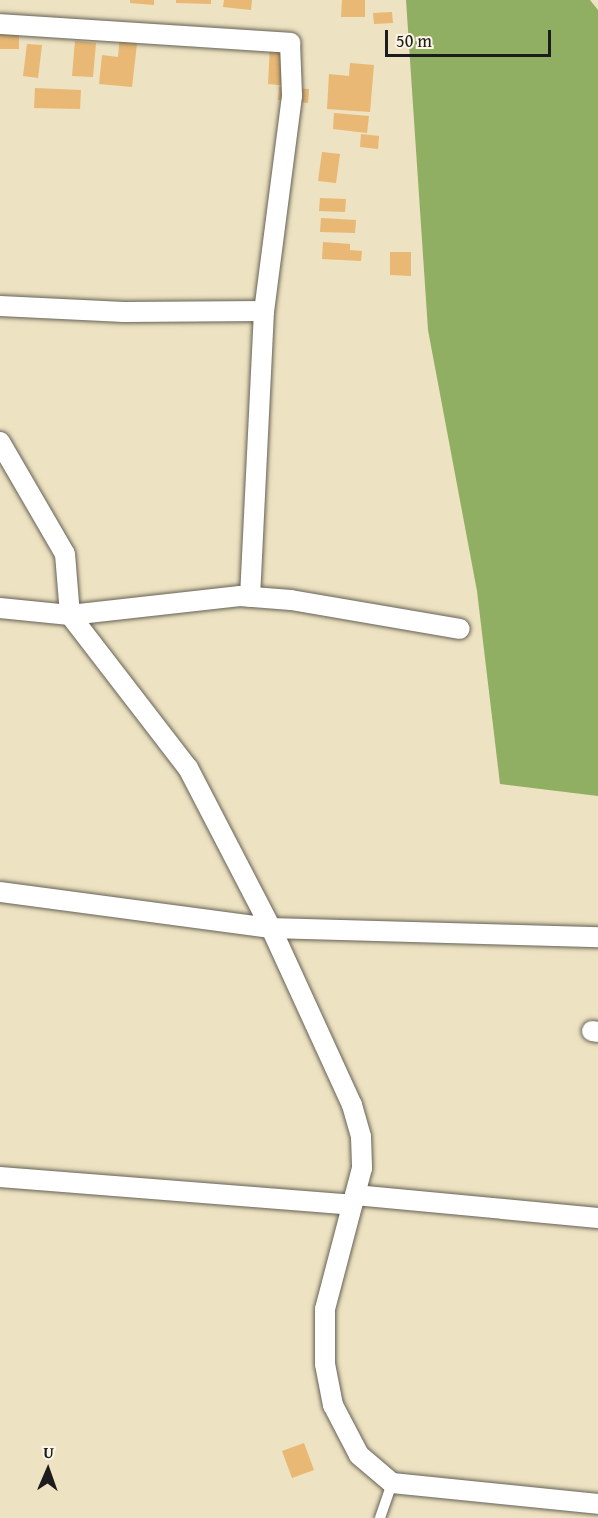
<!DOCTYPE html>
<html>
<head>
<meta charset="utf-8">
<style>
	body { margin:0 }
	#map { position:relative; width:598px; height:1518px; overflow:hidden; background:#ede2c1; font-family:"Gentium Book Plus",serif }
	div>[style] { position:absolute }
	.forest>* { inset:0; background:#90af62 }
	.building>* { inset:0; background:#e8b874 }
	.roads { filter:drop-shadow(0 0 2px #656156) drop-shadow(0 0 2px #656156) }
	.lane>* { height:10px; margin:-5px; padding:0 5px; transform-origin:5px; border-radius:5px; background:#fff }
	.street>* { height:20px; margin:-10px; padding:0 10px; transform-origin:10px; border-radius:10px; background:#fff }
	span { translate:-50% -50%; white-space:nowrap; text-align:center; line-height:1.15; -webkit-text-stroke:4.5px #fcf5e5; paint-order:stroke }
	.north { position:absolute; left:18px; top:1440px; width:60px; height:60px; -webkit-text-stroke:4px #fcf5e5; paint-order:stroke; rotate:2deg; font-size:16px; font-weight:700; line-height:24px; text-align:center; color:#1c1c1c }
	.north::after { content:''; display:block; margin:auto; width:21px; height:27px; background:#1c1c1c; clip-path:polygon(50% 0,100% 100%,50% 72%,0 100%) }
	.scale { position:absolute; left:385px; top:30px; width:166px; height:27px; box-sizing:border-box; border:3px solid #1c1c1c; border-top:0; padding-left:8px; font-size:18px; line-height:21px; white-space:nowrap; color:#1c1c1c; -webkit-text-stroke:4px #fcf5e5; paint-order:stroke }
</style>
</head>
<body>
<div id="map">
	<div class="forest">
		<div style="clip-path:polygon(406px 0,590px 0,598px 10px,598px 796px,500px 784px,477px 591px,428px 330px)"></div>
	</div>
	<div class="building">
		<div style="clip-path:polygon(130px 0,154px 0,154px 5px,130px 3px)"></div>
		<div style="clip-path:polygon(176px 0,211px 0,211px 4px,176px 3px)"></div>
		<div style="clip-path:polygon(224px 0,252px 0,251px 10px,223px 7px)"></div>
		<div style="clip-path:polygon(342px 0,365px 0,365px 17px,341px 17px)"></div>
		<div style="clip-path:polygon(392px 12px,393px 23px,374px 24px,373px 13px)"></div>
		<div style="clip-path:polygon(0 31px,19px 32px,19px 49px,0 49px)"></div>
		<div style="clip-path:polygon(120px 34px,138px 35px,132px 87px,99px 84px,102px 55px,118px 57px)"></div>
		<div style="clip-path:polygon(75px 41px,96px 43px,93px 77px,72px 76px)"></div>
		<div style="clip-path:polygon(27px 44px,42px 45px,38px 78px,23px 76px)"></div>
		<div style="clip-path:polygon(270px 46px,291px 48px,288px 86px,268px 84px)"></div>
		<div style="clip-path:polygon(350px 63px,374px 65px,370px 112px,327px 109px,329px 74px,349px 76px)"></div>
		<div style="clip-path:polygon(279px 87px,309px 89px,308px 103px,278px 100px)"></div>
		<div style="clip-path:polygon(35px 88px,81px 90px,80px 109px,34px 108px)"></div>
		<div style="clip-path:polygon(334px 113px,369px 116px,367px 133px,333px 129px)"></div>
		<div style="clip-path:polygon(361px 134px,379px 136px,378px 149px,360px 147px)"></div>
		<div style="clip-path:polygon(322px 152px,340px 154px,336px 183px,318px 181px)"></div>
		<div style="clip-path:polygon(320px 198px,346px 199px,345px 212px,319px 211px)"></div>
		<div style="clip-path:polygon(321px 218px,356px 220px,355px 233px,320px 232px)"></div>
		<div style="clip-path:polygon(323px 242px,350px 244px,350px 250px,362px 251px,361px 261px,322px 259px)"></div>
		<div style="clip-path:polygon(390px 252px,411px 252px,411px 276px,390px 275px)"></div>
		<div style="clip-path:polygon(304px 1443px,314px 1470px,292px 1478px,282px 1451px)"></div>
	</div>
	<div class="roads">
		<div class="lane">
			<div style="left:380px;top:1518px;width:37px;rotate:-71deg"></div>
		</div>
		<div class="street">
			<div style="left:0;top:24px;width:291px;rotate:3.7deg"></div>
			<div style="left:290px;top:43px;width:53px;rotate:87.8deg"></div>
			<div style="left:292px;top:96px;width:217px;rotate:97.4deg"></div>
			<div style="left:264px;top:311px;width:286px;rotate:92.8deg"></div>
			<div style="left:0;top:306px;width:124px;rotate:2.8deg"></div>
			<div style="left:124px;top:312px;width:140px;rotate:-0.4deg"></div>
			<div style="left:0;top:442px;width:129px;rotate:59.9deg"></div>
			<div style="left:65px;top:554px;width:61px;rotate:85.3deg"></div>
			<div style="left:70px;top:615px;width:193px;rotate:52.4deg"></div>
			<div style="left:188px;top:768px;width:180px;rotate:62.6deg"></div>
			<div style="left:271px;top:928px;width:195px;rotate:65.4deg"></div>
			<div style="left:352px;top:1105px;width:33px;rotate:74deg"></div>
			<div style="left:361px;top:1137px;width:31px;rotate:88deg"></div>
			<div style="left:362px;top:1168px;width:146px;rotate:104.7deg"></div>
			<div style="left:325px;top:1309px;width:55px;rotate:90deg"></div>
			<div style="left:325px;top:1364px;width:42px;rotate:79deg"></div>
			<div style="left:333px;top:1405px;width:56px;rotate:62.5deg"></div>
			<div style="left:359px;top:1455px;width:43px;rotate:40.3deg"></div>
			<div style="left:392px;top:1483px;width:207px;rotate:5.8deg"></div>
			<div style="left:0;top:608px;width:70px;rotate:5.7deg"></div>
			<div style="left:70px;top:615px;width:171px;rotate:-6.4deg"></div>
			<div style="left:240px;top:596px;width:51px;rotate:4.5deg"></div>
			<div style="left:291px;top:600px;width:171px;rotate:9.7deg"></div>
			<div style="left:0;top:892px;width:273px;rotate:7.6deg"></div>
			<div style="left:271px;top:928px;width:327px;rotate:1.6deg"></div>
			<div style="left:592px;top:1031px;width:6px;rotate:9deg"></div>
			<div style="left:0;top:1177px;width:353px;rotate:4.5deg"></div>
			<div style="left:355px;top:1195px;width:244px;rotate:5.4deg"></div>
		</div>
	</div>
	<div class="north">U</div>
	<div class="scale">50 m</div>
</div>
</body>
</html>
